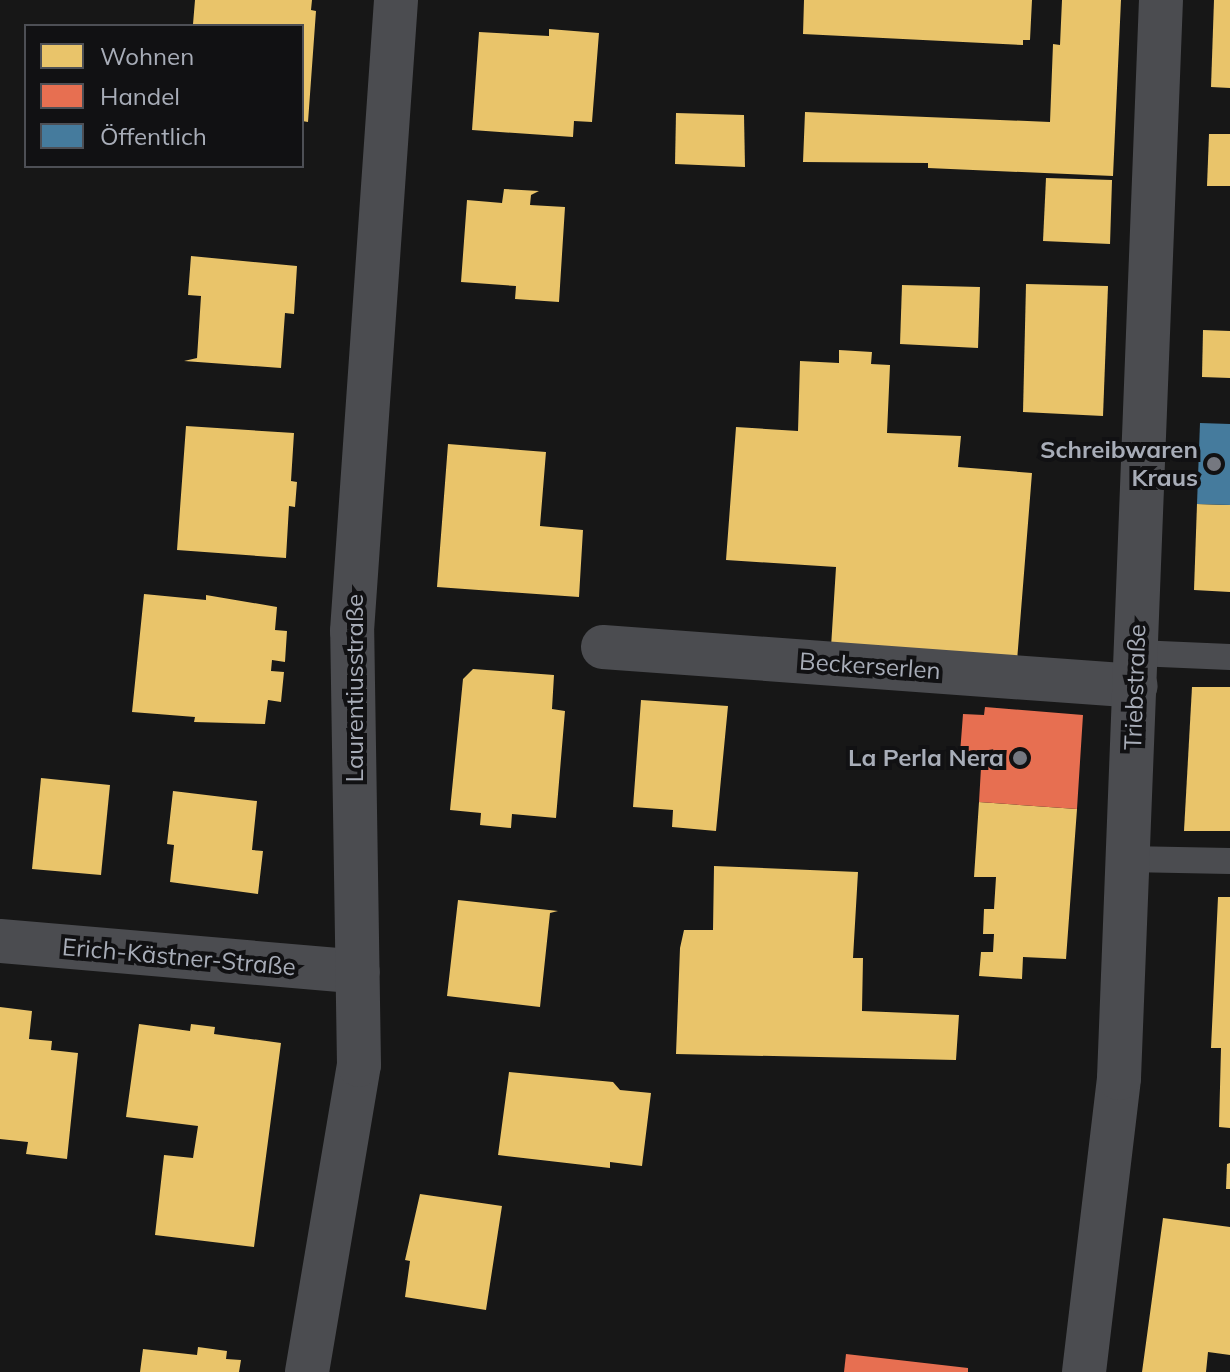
<!DOCTYPE html>
<html>
<head>
<meta charset="utf-8">
<style>
	body { margin:0 }
	#map { position:relative; width:1230px; height:1372px; overflow:hidden; background:#171717; font-family:Mulish,sans-serif }
	div>[style] { position:absolute }
	.homes>* { inset:0; background:#e9c46a }
	.shops>* { inset:0; background:#e76f51 }
	.public>* { inset:0; background:#457b9d }
	.lane>* { height:26px; margin:-13px; padding:0 13px; transform-origin:13px; border-radius:13px; background:#4b4c50 }
	.street>* { height:44px; margin:-22px; padding:0 22px; transform-origin:22px; border-radius:22px; background:#4b4c50 }
	.dots>* { width:22px; height:22px; translate:-50% -50%; box-sizing:border-box; border:4px solid #111113; border-radius:50% }
	span { translate:-50% -50%; white-space:nowrap; text-align:center; line-height:1.15; -webkit-text-stroke:8px #111113; paint-order:stroke }
	.poi-label { font-size:24px; color:#a8adb8; font-weight:700 }
	.right { translate:-100% -50%; text-align:right }
	.street-label { font-size:24px; color:#a8adb8 }
	.legend { position:absolute; left:24px; top:24px; width:280px; height:144px; box-sizing:border-box; background:#111113; border:2px solid #4d4f55; margin:0; padding:10px 14px; list-style:none; font-size:24px; color:#a8adb8 }
	.legend li { display:flex; align-items:center; gap:16px; height:40px }
	.legend b { width:40px; border:2px solid #4d4f55 }
</style>
</head>
<body>
<div id="map">
	<div class="homes">
		<div style="clip-path:polygon(195px 0,312px 0,311px 10px,316px 11px,308px 122px,302px 121px,302px 26px,193px 24px)"></div>
		<div style="clip-path:polygon(804px 0,1032px 0,1030px 40px,1023px 40px,1023px 45px,803px 34px)"></div>
		<div style="clip-path:polygon(1062px 0,1121px 0,1113px 176px,928px 168px,928px 163px,803px 162px,805px 112px,1050px 122px,1053px 44px,1060px 45px)"></div>
		<div style="clip-path:polygon(1214px 0,1230px 0,1230px 88px,1211px 87px)"></div>
		<div style="clip-path:polygon(549px 29px,599px 33px,592px 122px,574px 121px,573px 137px,472px 130px,479px 32px,549px 36px)"></div>
		<div style="clip-path:polygon(676px 113px,744px 115px,745px 167px,675px 164px)"></div>
		<div style="clip-path:polygon(1209px 134px,1230px 134px,1230px 186px,1207px 186px)"></div>
		<div style="clip-path:polygon(1046px 178px,1112px 180px,1110px 244px,1043px 241px)"></div>
		<div style="clip-path:polygon(504px 189px,539px 191px,531px 195px,530px 205px,565px 207px,559px 302px,515px 299px,516px 286px,461px 282px,467px 200px,502px 203px)"></div>
		<div style="clip-path:polygon(191px 256px,297px 266px,294px 314px,285px 313px,281px 368px,184px 361px,197px 358px,201px 296px,188px 295px)"></div>
		<div style="clip-path:polygon(1026px 284px,1108px 286px,1103px 416px,1023px 412px)"></div>
		<div style="clip-path:polygon(902px 285px,980px 287px,978px 348px,900px 344px)"></div>
		<div style="clip-path:polygon(1203px 330px,1230px 331px,1230px 378px,1202px 377px)"></div>
		<div style="clip-path:polygon(839px 350px,872px 352px,871px 364px,890px 365px,887px 433px,961px 436px,958px 467px,1032px 473px,1017px 661px,831px 647px,836px 567px,726px 560px,736px 427px,798px 431px,800px 361px,839px 363px)"></div>
		<div style="clip-path:polygon(186px 426px,294px 433px,291px 481px,297px 482px,295px 507px,289px 506px,286px 558px,177px 550px)"></div>
		<div style="clip-path:polygon(448px 444px,546px 452px,540px 526px,583px 530px,579px 597px,437px 587px)"></div>
		<div style="clip-path:polygon(1197px 504px,1230px 505px,1230px 592px,1194px 590px)"></div>
		<div style="clip-path:polygon(144px 594px,206px 600px,206px 595px,277px 607px,275px 630px,287px 631px,285px 662px,272px 660px,271px 671px,284px 672px,281px 702px,268px 700px,265px 724px,194px 722px,195px 717px,132px 712px)"></div>
		<div style="clip-path:polygon(473px 669px,554px 675px,552px 709px,565px 711px,556px 818px,512px 814px,511px 828px,480px 825px,481px 813px,450px 810px,463px 679px)"></div>
		<div style="clip-path:polygon(1192px 687px,1230px 687px,1230px 831px,1184px 831px)"></div>
		<div style="clip-path:polygon(641px 700px,728px 706px,716px 831px,672px 827px,673px 810px,633px 807px)"></div>
		<div style="clip-path:polygon(41px 778px,110px 785px,101px 875px,32px 869px)"></div>
		<div style="clip-path:polygon(173px 791px,257px 801px,252px 850px,263px 851px,258px 894px,170px 882px,174px 845px,167px 844px)"></div>
		<div style="clip-path:polygon(979px 802px,1077px 809px,1066px 959px,1023px 957px,1022px 979px,979px 976px,981px 952px,993px 952px,994px 934px,983px 934px,984px 909px,994px 909px,996px 877px,974px 877px)"></div>
		<div style="clip-path:polygon(714px 866px,858px 872px,853px 958px,863px 958px,862px 1011px,959px 1015px,956px 1060px,676px 1054px,680px 948px,684px 930px,713px 930px)"></div>
		<div style="clip-path:polygon(1218px 897px,1230px 897px,1230px 1128px,1219px 1127px,1221px 1048px,1211px 1048px)"></div>
		<div style="clip-path:polygon(458px 900px,558px 911px,550px 913px,540px 1007px,447px 996px)"></div>
		<div style="clip-path:polygon(0 1007px,32px 1011px,29px 1039px,52px 1041px,51px 1050px,78px 1053px,67px 1159px,26px 1154px,28px 1142px,0 1139px)"></div>
		<div style="clip-path:polygon(139px 1024px,190px 1031px,191px 1024px,215px 1027px,214px 1034px,281px 1043px,254px 1247px,155px 1235px,164px 1155px,193px 1158px,198px 1126px,126px 1117px)"></div>
		<div style="clip-path:polygon(509px 1072px,613px 1082px,620px 1090px,651px 1093px,642px 1166px,610px 1162px,610px 1168px,498px 1155px)"></div>
		<div style="clip-path:polygon(1230px 1163px,1230px 1189px,1226px 1189px,1227px 1164px)"></div>
		<div style="clip-path:polygon(420px 1194px,502px 1206px,486px 1310px,405px 1297px,410px 1261px,405px 1260px)"></div>
		<div style="clip-path:polygon(1163px 1218px,1230px 1227px,1230px 1355px,1208px 1352px,1206px 1372px,1142px 1372px)"></div>
		<div style="clip-path:polygon(198px 1347px,227px 1351px,226px 1359px,241px 1360px,239px 1372px,140px 1372px,143px 1349px,197px 1355px)"></div>
	</div>
	<div class="shops">
		<div style="clip-path:polygon(985px 707px,1083px 715px,1077px 809px,979px 802px,981px 768px,959px 767px,963px 714px,984px 715px)"></div>
		<div style="clip-path:polygon(846px 1354px,968px 1368px,968px 1372px,844px 1372px)"></div>
	</div>
	<div class="public">
		<div style="clip-path:polygon(1200px 423px,1230px 424px,1230px 505px,1197px 504px)"></div>
	</div>
	<div class="lane">
		<div style="left:1137px;top:653px;width:93px;rotate:2.5deg"></div>
		<div style="left:1127px;top:859px;width:103px;rotate:1.1deg"></div>
	</div>
	<div class="street">
		<div style="left:603px;top:647px;width:534px;rotate:4.18deg"></div>
		<div style="left:0;top:941px;width:359px;rotate:4.9deg"></div>
		<div style="left:307px;top:1372px;width:311px;rotate:-80.4deg"></div>
		<div style="left:359px;top:1065px;width:434px;rotate:-90.9deg"></div>
		<div style="left:352px;top:631px;width:633px;rotate:-86.01deg"></div>
		<div style="left:1084px;top:1372px;width:296px;rotate:-83.2deg"></div>
		<div style="left:1119px;top:1078px;width:1079px;rotate:-87.77deg"></div>
	</div>
	<div class="dots">
		<div style="left:1214px;top:464px;background:#757880"></div>
		<div style="left:1020px;top:758px;background:#757880"></div>
	</div>
	<div class="poi-label">
		<span class="right" style="left:1198px;top:464px">Schreibwaren<br>Kraus</span>
		<span class="right" style="left:1004px;top:758px">La Perla Nera</span>
	</div>
	<div class="street-label">
		<span style="left:870px;top:666px;rotate:4deg">Beckerserlen</span>
		<span style="left:1135px;top:687px;rotate:-88deg">Triebstraße</span>
		<span style="left:355px;top:688px;rotate:-90deg">Laurentiusstraße</span>
		<span style="left:179px;top:957px;rotate:5deg">Erich-Kästner-Straße</span>
	</div>
	<ul class="legend">
	<li><b style="height:22px;background:#e9c46a"></b>Wohnen</li>
	<li><b style="height:22px;background:#e76f51"></b>Handel</li>
	<li><b style="height:22px;background:#457b9d"></b>Öffentlich</li>
	</ul>
</div>
</body>
</html>
